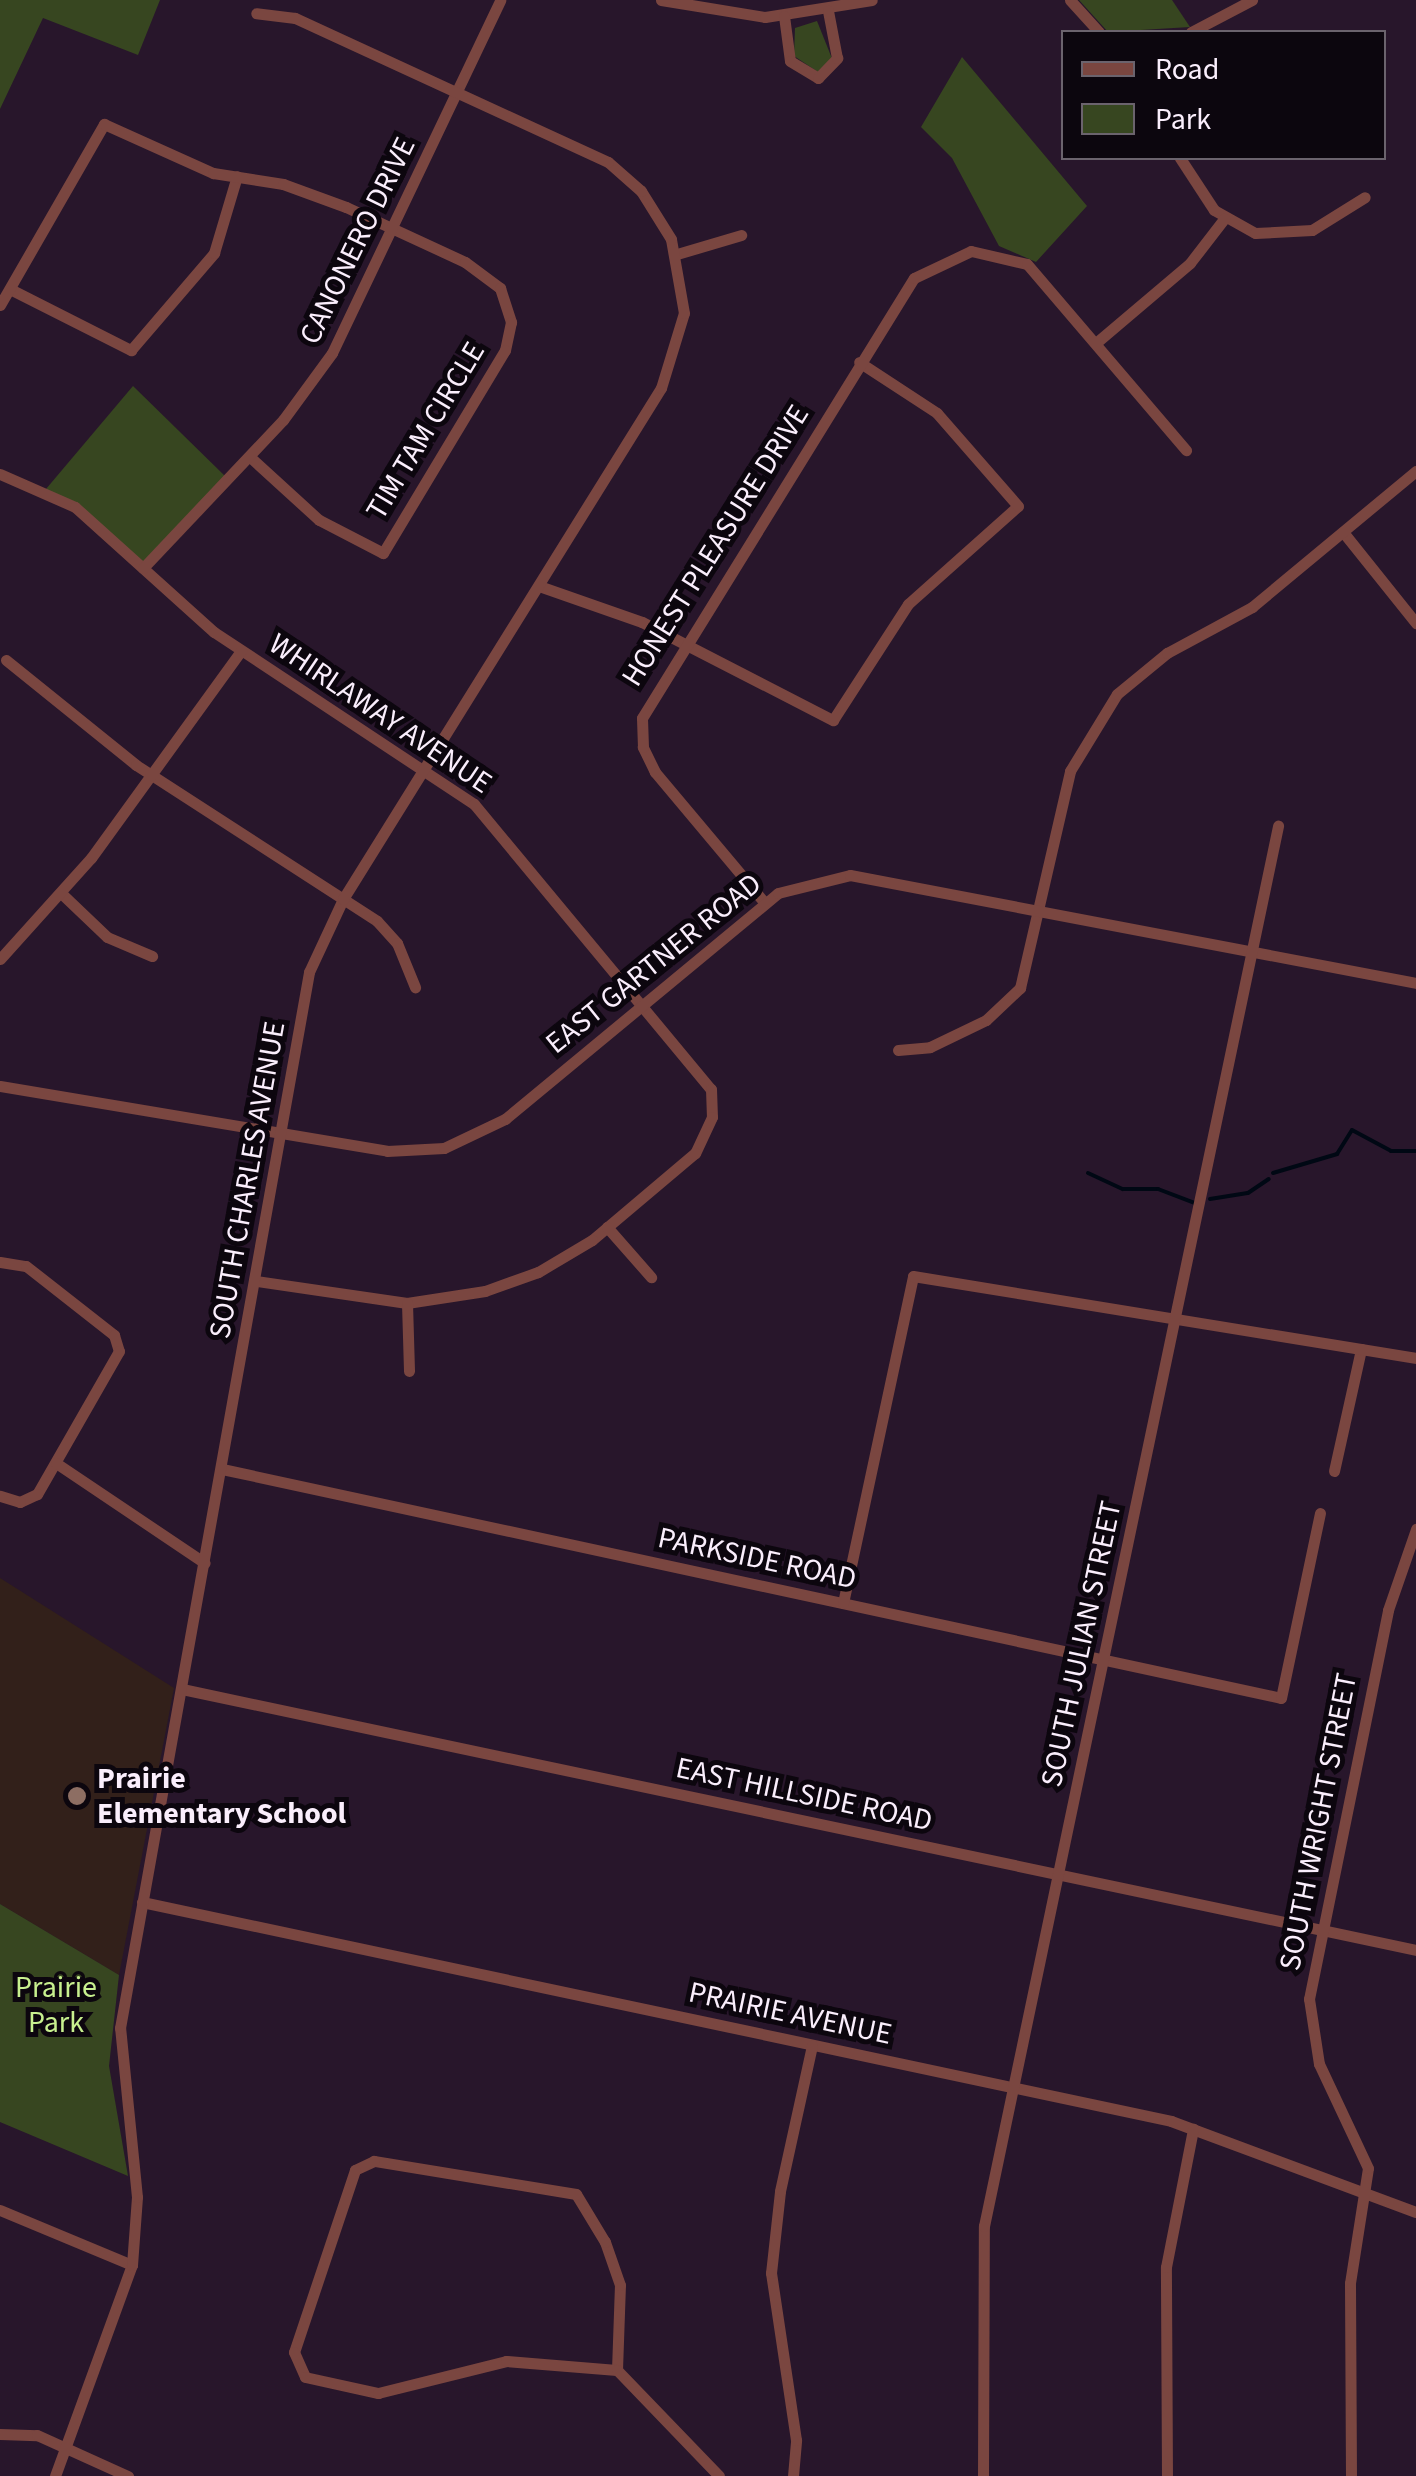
<!DOCTYPE html>
<html>
<head>
<meta charset="utf-8">
<style>
	body { margin:0 }
	#map { position:relative; width:1416px; height:2476px; overflow:hidden; background:#28162b; font-family:"Source Sans 3",sans-serif }
	div>[style] { position:absolute }
	.education>* { inset:0; background:#32201a }
	.green>* { inset:0; background:#374620 }
	.stream>* { height:4px; margin:-2px; padding:0 2px; transform-origin:2px; border-radius:2px; background:#000814 }
	.street>* { height:11px; margin:-5.5px; padding:0 5.5px; transform-origin:5.5px; border-radius:5.5px; background:#7a4640 }
	.dots>* { width:28px; height:28px; translate:-50% -50%; box-sizing:border-box; border:5px solid #0c060e; border-radius:50% }
	span { translate:-50% -50%; white-space:nowrap; text-align:center; line-height:1.15; -webkit-text-stroke:10px #0c060e; paint-order:stroke }
	.street-label { font-size:30px; color:#faeefc }
	.poi-label { font-size:30px; color:#faeefc; font-weight:700 }
	.left { translate:0 -50%; text-align:left }
	.park-label { font-size:30px; color:#c8f08f }
	.legend { position:absolute; left:1061px; top:30px; width:325px; height:130px; box-sizing:border-box; background:#0c060e; border:2px solid #6b636d; margin:0; padding:12px 18px; list-style:none; font-size:30px; color:#faeefc }
	.legend li { display:flex; align-items:center; gap:20px; height:50px }
	.legend b { width:50px; border:2px solid #6b636d }
</style>
</head>
<body>
<div id="map">
	<div class="education">
		<div style="clip-path:polygon(0 1578px,174px 1688px,119px 1975px,0 1904px)"></div>
	</div>
	<div class="green">
		<div style="clip-path:polygon(0 0,160px 0,138px 55px,43px 18px,0 109px)"></div>
		<div style="clip-path:polygon(1079px 0,1172px 0,1190px 27px,1108px 32px)"></div>
		<div style="clip-path:polygon(817px 21px,833px 61px,821px 74px,794px 56px,795px 28px)"></div>
		<div style="clip-path:polygon(962px 57px,1087px 206px,1036px 262px,999px 246px,952px 158px,921px 127px)"></div>
		<div style="clip-path:polygon(133px 386px,227px 478px,143px 565px,46px 489px)"></div>
		<div style="clip-path:polygon(0 1904px,119px 1975px,109px 2066px,128px 2176px,0 2122px)"></div>
	</div>
	<div class="stream">
		<div style="left:1088px;top:1173px;width:38px;rotate:25deg"></div>
		<div style="left:1123px;top:1189px;width:35px"></div>
		<div style="left:1158px;top:1189px;width:39px;rotate:21deg"></div>
		<div style="left:1273px;top:1173px;width:67px;rotate:-16.5deg"></div>
		<div style="left:1337px;top:1154px;width:28px;rotate:-58deg"></div>
		<div style="left:1352px;top:1130px;width:44px;rotate:28.3deg"></div>
		<div style="left:1391px;top:1151px;width:25px"></div>
		<div style="left:1210px;top:1199px;width:38px;rotate:-9deg"></div>
		<div style="left:1248px;top:1193px;width:25px;rotate:-34deg"></div>
	</div>
	<div class="street">
		<div style="left:661px;top:0;width:105px;rotate:9.3deg"></div>
		<div style="left:765px;top:17px;width:108px;rotate:-9deg"></div>
		<div style="left:1070px;top:0;width:43px;rotate:47.8deg"></div>
		<div style="left:784px;top:16px;width:45px;rotate:82.4deg"></div>
		<div style="left:790px;top:61px;width:33px;rotate:31deg"></div>
		<div style="left:818px;top:78px;width:28px;rotate:-46deg"></div>
		<div style="left:837px;top:58px;width:48px;rotate:-100.8deg"></div>
		<div style="left:1191px;top:32px;width:69px;rotate:-27.7deg"></div>
		<div style="left:1180px;top:158px;width:62px;rotate:56.8deg"></div>
		<div style="left:1214px;top:210px;width:47px;rotate:29.3deg"></div>
		<div style="left:1255px;top:233px;width:57px;rotate:-3deg"></div>
		<div style="left:1312px;top:230px;width:62px;rotate:-31.9deg"></div>
		<div style="left:677px;top:254px;width:67px;rotate:-16.5deg"></div>
		<div style="left:10px;top:289px;width:136px;rotate:26.8deg"></div>
		<div style="left:131px;top:350px;width:128px;rotate:-49.4deg"></div>
		<div style="left:214px;top:253px;width:80px;rotate:-73.4deg"></div>
		<div style="left:0;top:305px;width:209px;rotate:-60.1deg"></div>
		<div style="left:104px;top:124px;width:120px;rotate:24.2deg"></div>
		<div style="left:213px;top:173px;width:71px;rotate:8.9deg"></div>
		<div style="left:283px;top:184px;width:67px;rotate:20.1deg"></div>
		<div style="left:346px;top:207px;width:131px;rotate:24.8deg"></div>
		<div style="left:465px;top:262px;width:44px;rotate:36.6deg"></div>
		<div style="left:500px;top:288px;width:36px;rotate:72deg"></div>
		<div style="left:511px;top:322px;width:29px;rotate:102deg"></div>
		<div style="left:505px;top:350px;width:237px;rotate:121deg"></div>
		<div style="left:383px;top:553px;width:72px;rotate:-152.7deg"></div>
		<div style="left:319px;top:520px;width:93px;rotate:-137.6deg"></div>
		<div style="left:1097px;top:342px;width:122px;rotate:-40.3deg"></div>
		<div style="left:1190px;top:263px;width:56px;rotate:-52.3deg"></div>
		<div style="left:0;top:474px;width:82px;rotate:23.7deg"></div>
		<div style="left:75px;top:507px;width:187px;rotate:42deg"></div>
		<div style="left:214px;top:632px;width:312px;rotate:33.5deg"></div>
		<div style="left:474px;top:804px;width:371px;rotate:50.3deg"></div>
		<div style="left:711px;top:1089px;width:28px;rotate:88deg"></div>
		<div style="left:712px;top:1117px;width:40px;rotate:115deg"></div>
		<div style="left:695px;top:1153px;width:135px;rotate:139.8deg"></div>
		<div style="left:592px;top:1240px;width:63px;rotate:149.3deg"></div>
		<div style="left:538px;top:1272px;width:56px;rotate:160.3deg"></div>
		<div style="left:485px;top:1291px;width:79px;rotate:171.3deg"></div>
		<div style="left:407px;top:1303px;width:153px;rotate:-171.7deg"></div>
		<div style="left:1343px;top:532px;width:117px;rotate:51.3deg"></div>
		<div style="left:143px;top:568px;width:204px;rotate:-46.6deg"></div>
		<div style="left:283px;top:420px;width:83px;rotate:-53.8deg"></div>
		<div style="left:332px;top:353px;width:391px;rotate:-64.5deg"></div>
		<div style="left:539px;top:586px;width:109px;rotate:19.3deg"></div>
		<div style="left:642px;top:622px;width:215px;rotate:27.2deg"></div>
		<div style="left:833px;top:720px;width:138px;rotate:-57.1deg"></div>
		<div style="left:908px;top:604px;width:147px;rotate:-41.7deg"></div>
		<div style="left:1018px;top:506px;width:123px;rotate:-131.1deg"></div>
		<div style="left:937px;top:413px;width:93px;rotate:-146.8deg"></div>
		<div style="left:6px;top:660px;width:167px;rotate:38.9deg"></div>
		<div style="left:136px;top:765px;width:287px;rotate:32.9deg"></div>
		<div style="left:377px;top:921px;width:30px;rotate:48deg"></div>
		<div style="left:397px;top:943px;width:48px;rotate:67.8deg"></div>
		<div style="left:62px;top:894px;width:62px;rotate:43.7deg"></div>
		<div style="left:107px;top:937px;width:49px;rotate:22.9deg"></div>
		<div style="left:764px;top:902px;width:170px;rotate:-130deg"></div>
		<div style="left:655px;top:772px;width:28px;rotate:-116deg"></div>
		<div style="left:643px;top:747px;width:29px;rotate:-92deg"></div>
		<div style="left:642px;top:718px;width:517px;rotate:-58.28deg"></div>
		<div style="left:914px;top:278px;width:63px;rotate:-25.3deg"></div>
		<div style="left:971px;top:251px;width:57px;rotate:13.1deg"></div>
		<div style="left:1027px;top:264px;width:245px;rotate:49.5deg"></div>
		<div style="left:0;top:959px;width:136px;rotate:-48deg"></div>
		<div style="left:91px;top:858px;width:256px;rotate:-54.1deg"></div>
		<div style="left:898px;top:1050px;width:32px;rotate:-5deg"></div>
		<div style="left:930px;top:1047px;width:62px;rotate:-25.7deg"></div>
		<div style="left:986px;top:1020px;width:47px;rotate:-43.3deg"></div>
		<div style="left:1020px;top:988px;width:223px;rotate:-77deg"></div>
		<div style="left:1070px;top:771px;width:90px;rotate:-58.6deg"></div>
		<div style="left:1117px;top:694px;width:65px;rotate:-39.4deg"></div>
		<div style="left:1167px;top:653px;width:97px;rotate:-28.4deg"></div>
		<div style="left:1252px;top:607px;width:213px;rotate:-39.7deg"></div>
		<div style="left:0;top:1086px;width:392px;rotate:9.5deg"></div>
		<div style="left:387px;top:1151px;width:57px;rotate:-3deg"></div>
		<div style="left:444px;top:1148px;width:68px;rotate:-25.4deg"></div>
		<div style="left:505px;top:1119px;width:354px;rotate:-39.6deg"></div>
		<div style="left:778px;top:893px;width:74px;rotate:-14deg"></div>
		<div style="left:850px;top:875px;width:576px;rotate:10.8deg"></div>
		<div style="left:607px;top:1227px;width:67px;rotate:48.7deg"></div>
		<div style="left:0;top:1262px;width:26px;rotate:9deg"></div>
		<div style="left:26px;top:1266px;width:112px;rotate:38.1deg"></div>
		<div style="left:114px;top:1335px;width:17px;rotate:73deg"></div>
		<div style="left:119px;top:1351px;width:165px;rotate:119.8deg"></div>
		<div style="left:37px;top:1494px;width:19px;rotate:155deg"></div>
		<div style="left:20px;top:1502px;width:21px;rotate:-163deg"></div>
		<div style="left:407px;top:1303px;width:68px;rotate:88.3deg"></div>
		<div style="left:56px;top:1463px;width:179px;rotate:33.9deg"></div>
		<div style="left:222px;top:1469px;width:1083px;rotate:12.2deg"></div>
		<div style="left:1281px;top:1698px;width:189px;rotate:-78.1deg"></div>
		<div style="left:1334px;top:1471px;width:125px;rotate:-77.5deg"></div>
		<div style="left:843px;top:1603px;width:334px;rotate:-77.9deg"></div>
		<div style="left:913px;top:1276px;width:510px;rotate:9.26deg"></div>
		<div style="left:182px;top:1689px;width:1261px;rotate:11.94deg"></div>
		<div style="left:142px;top:1902px;width:1052px;rotate:12.01deg"></div>
		<div style="left:1171px;top:2121px;width:261px;rotate:20.4deg"></div>
		<div style="left:0;top:2210px;width:143px;rotate:22.6deg"></div>
		<div style="left:617px;top:2370px;width:85px;rotate:-88deg"></div>
		<div style="left:620px;top:2285px;width:46px;rotate:-109.2deg"></div>
		<div style="left:605px;top:2242px;width:56px;rotate:-121.1deg"></div>
		<div style="left:576px;top:2194px;width:205px;rotate:-170.7deg"></div>
		<div style="left:374px;top:2161px;width:21px;rotate:155deg"></div>
		<div style="left:355px;top:2170px;width:192px;rotate:108.5deg"></div>
		<div style="left:294px;top:2352px;width:27px;rotate:66deg"></div>
		<div style="left:305px;top:2377px;width:75px;rotate:12.4deg"></div>
		<div style="left:378px;top:2393px;width:132px;rotate:-14deg"></div>
		<div style="left:506px;top:2361px;width:111px;rotate:4.6deg"></div>
		<div style="left:617px;top:2370px;width:147px;rotate:46.1deg"></div>
		<div style="left:0;top:2434px;width:37px;rotate:2deg"></div>
		<div style="left:37px;top:2435px;width:100px;rotate:24.3deg"></div>
		<div style="left:55px;top:2476px;width:225px;rotate:-70deg"></div>
		<div style="left:132px;top:2265px;width:68px;rotate:-85.8deg"></div>
		<div style="left:137px;top:2197px;width:170px;rotate:-95.7deg"></div>
		<div style="left:120px;top:2028px;width:1073px;rotate:-79.85deg"></div>
		<div style="left:309px;top:972px;width:81px;rotate:-65deg"></div>
		<div style="left:343px;top:899px;width:602px;rotate:-58.11deg"></div>
		<div style="left:661px;top:388px;width:78px;rotate:-73deg"></div>
		<div style="left:684px;top:313px;width:75px;rotate:-100deg"></div>
		<div style="left:671px;top:239px;width:57px;rotate:-122deg"></div>
		<div style="left:641px;top:191px;width:44px;rotate:-138.7deg"></div>
		<div style="left:608px;top:162px;width:345px;rotate:-155.3deg"></div>
		<div style="left:295px;top:18px;width:39px;rotate:-173deg"></div>
		<div style="left:793px;top:2476px;width:36px;rotate:-85deg"></div>
		<div style="left:796px;top:2440px;width:169px;rotate:-98.5deg"></div>
		<div style="left:771px;top:2273px;width:82px;rotate:-83.7deg"></div>
		<div style="left:780px;top:2191px;width:149px;rotate:-77.6deg"></div>
		<div style="left:983px;top:2476px;width:250px;rotate:-89.8deg"></div>
		<div style="left:984px;top:2226px;width:1431px;rotate:-78.14deg"></div>
		<div style="left:1167px;top:2476px;width:209px;rotate:-90.3deg"></div>
		<div style="left:1166px;top:2267px;width:141px;rotate:-78.9deg"></div>
		<div style="left:1351px;top:2476px;width:193px;rotate:-90.3deg"></div>
		<div style="left:1350px;top:2283px;width:116px;rotate:-81.1deg"></div>
		<div style="left:1368px;top:2168px;width:115px;rotate:-115.2deg"></div>
		<div style="left:1319px;top:2064px;width:66px;rotate:-98.7deg"></div>
		<div style="left:1309px;top:1999px;width:397px;rotate:-78.5deg"></div>
		<div style="left:1388px;top:1610px;width:86px;rotate:-70.9deg"></div>
	</div>
	<div class="dots">
		<div style="left:77px;top:1796px;background:#8d6e63"></div>
	</div>
	<div class="street-label">
		<span style="left:358px;top:241px;rotate:-64deg">CANONERO DRIVE</span>
		<span style="left:426px;top:431px;rotate:-59deg">TIM TAM CIRCLE</span>
		<span style="left:716px;top:546px;rotate:-58deg">HONEST PLEASURE DRIVE</span>
		<span style="left:380px;top:714px;rotate:34deg">WHIRLAWAY AVENUE</span>
		<span style="left:654px;top:964px;rotate:-39deg">EAST GARTNER ROAD</span>
		<span style="left:248px;top:1180px;rotate:-80deg">SOUTH CHARLES AVENUE</span>
		<span style="left:757px;top:1559px;rotate:12deg">PARKSIDE ROAD</span>
		<span style="left:1082px;top:1644px;rotate:-78deg">SOUTH JULIAN STREET</span>
		<span style="left:804px;top:1795px;rotate:12deg">EAST HILLSIDE ROAD</span>
		<span style="left:1319px;top:1822px;rotate:-79deg">SOUTH WRIGHT STREET</span>
		<span style="left:790px;top:2014px;rotate:12deg">PRAIRIE AVENUE</span>
	</div>
	<div class="poi-label">
		<span class="left" style="left:97px;top:1796px">Prairie<br>Elementary School</span>
	</div>
	<div class="park-label">
		<span style="left:56px;top:2005px">Prairie<br>Park</span>
	</div>
	<ul class="legend">
	<li><b style="height:12px;background:#7a4640"></b>Road</li>
	<li><b style="height:28px;background:#374620"></b>Park</li>
	</ul>
</div>
</body>
</html>
